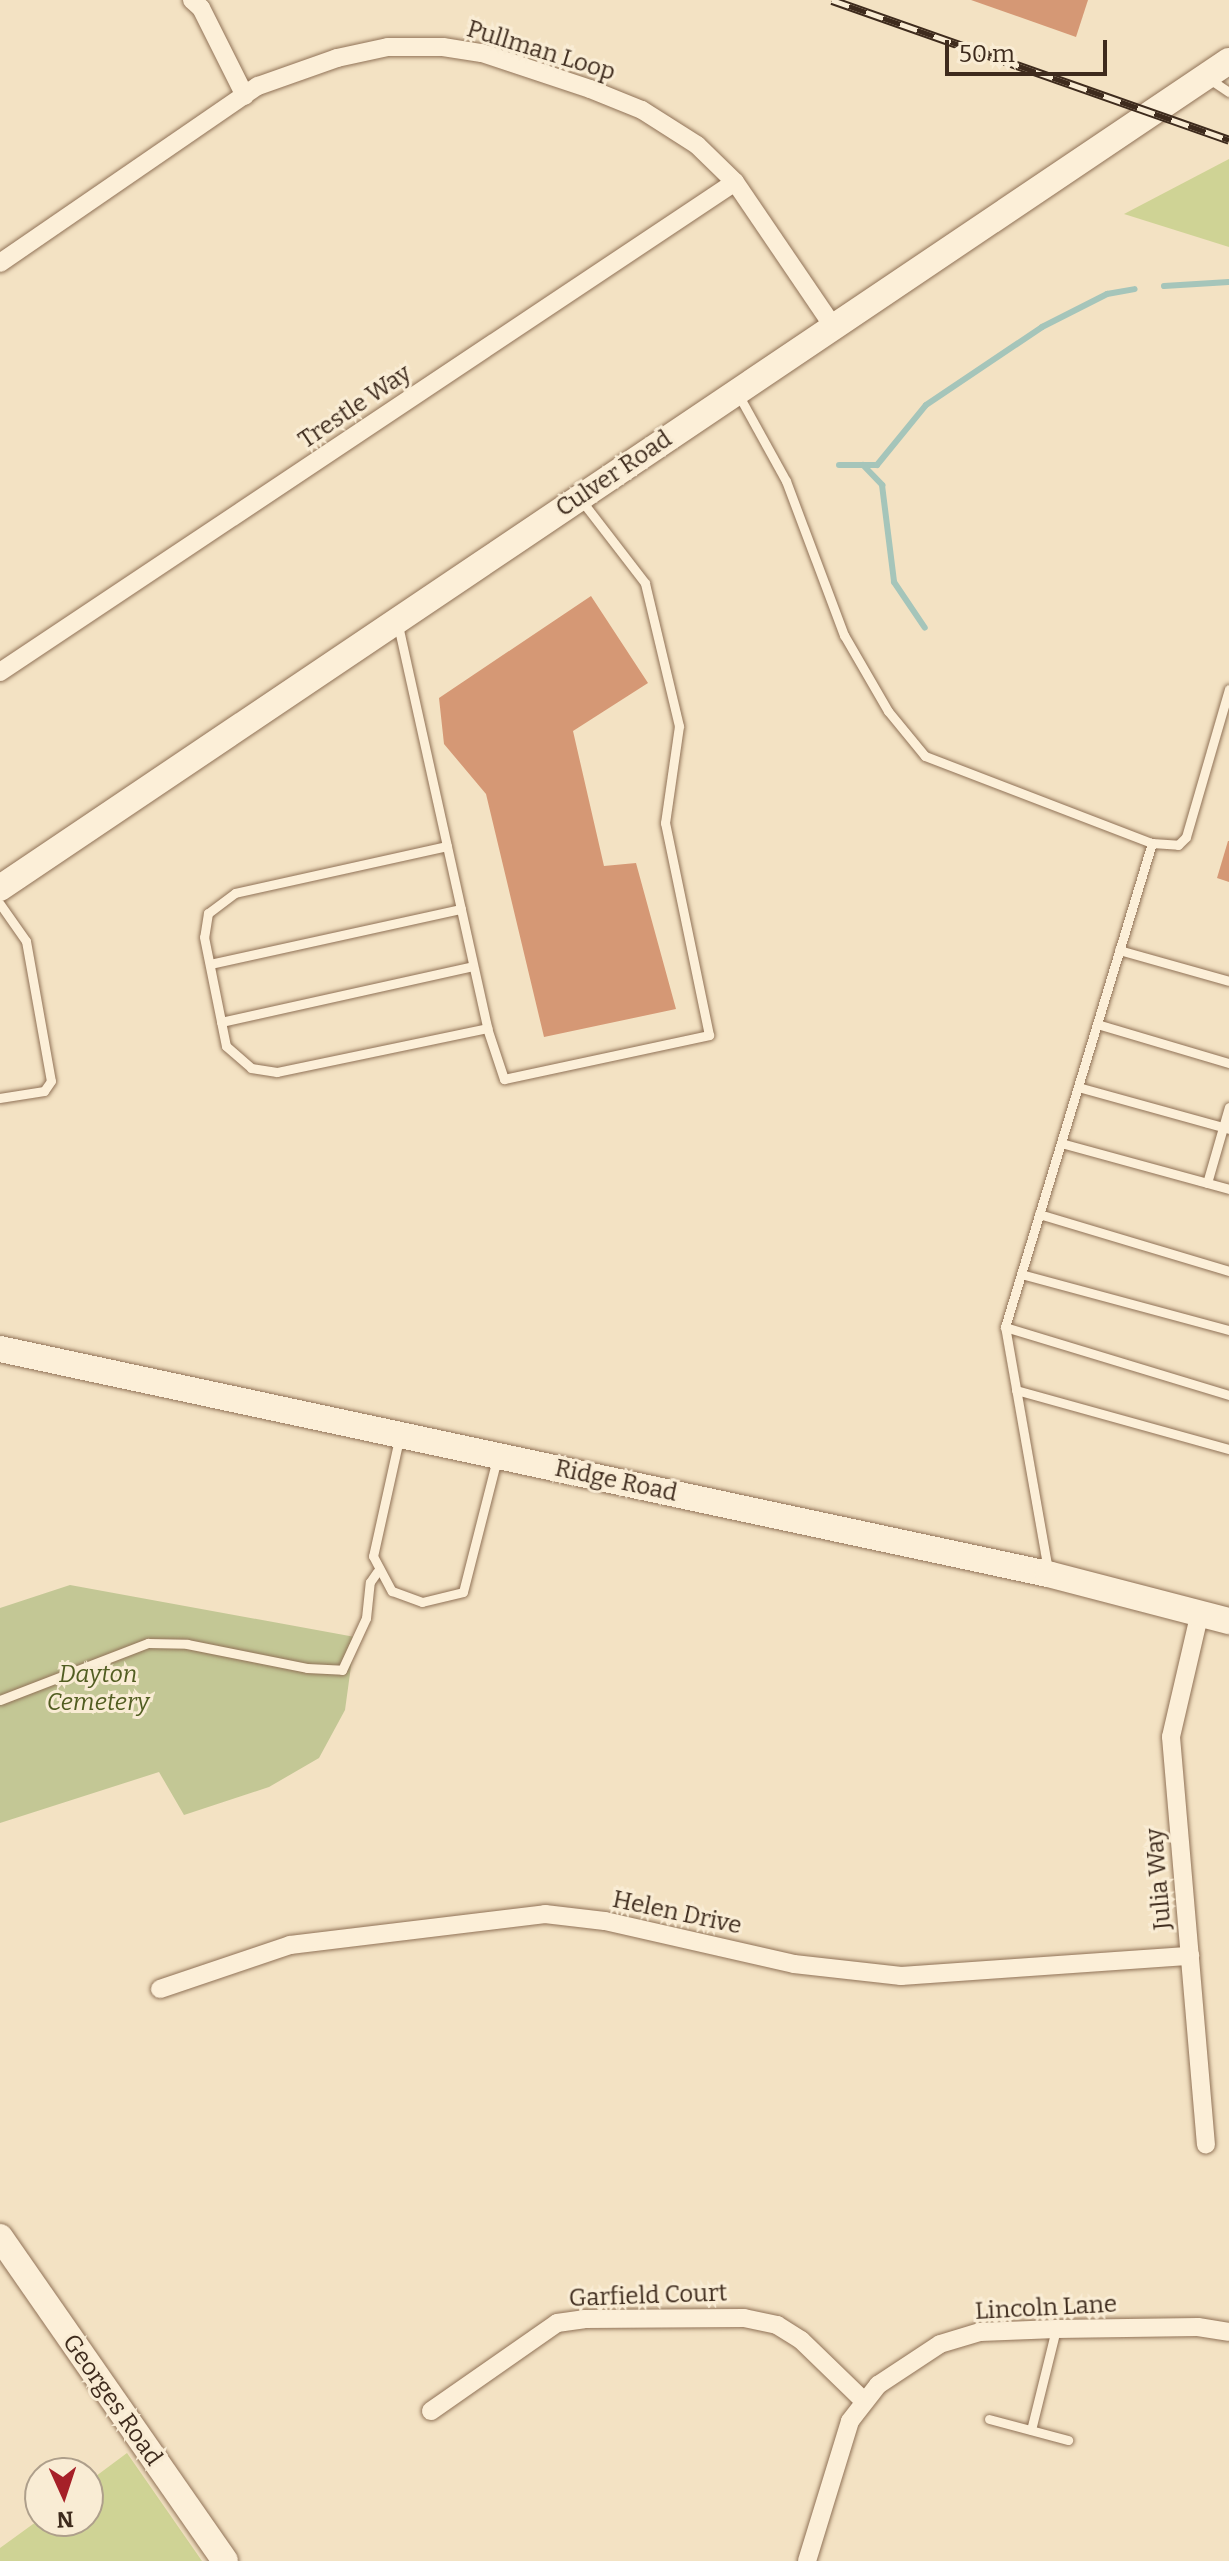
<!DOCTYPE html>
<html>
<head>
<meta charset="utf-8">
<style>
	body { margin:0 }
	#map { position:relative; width:1229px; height:2561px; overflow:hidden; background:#f3e2c3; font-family:Bitter,serif }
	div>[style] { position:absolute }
	.green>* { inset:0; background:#cfd395 }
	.cemetery>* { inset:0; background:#c3c795 }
	.stream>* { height:6px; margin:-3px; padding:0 3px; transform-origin:3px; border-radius:3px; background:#a5c5ba }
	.building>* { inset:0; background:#d59875 }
	.roads { filter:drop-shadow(0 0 2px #907257) drop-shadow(0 0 2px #907257) }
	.lane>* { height:9px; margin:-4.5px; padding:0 4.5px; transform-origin:4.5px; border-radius:4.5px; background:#fcefd8 }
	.street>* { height:18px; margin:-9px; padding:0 9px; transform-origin:9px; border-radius:9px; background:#fcefd8 }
	.secondary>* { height:26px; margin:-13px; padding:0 13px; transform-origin:13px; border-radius:13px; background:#fcefd8 }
	.rail>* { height:9px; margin-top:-4.5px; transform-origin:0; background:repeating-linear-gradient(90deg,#f9ecd4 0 18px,#3e2b1d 0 36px); box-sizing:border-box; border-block:2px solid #3e2b1d }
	span { translate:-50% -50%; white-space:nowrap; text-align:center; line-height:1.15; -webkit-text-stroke:6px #f9ecd4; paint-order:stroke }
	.street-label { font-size:24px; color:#3e2b1d }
	.park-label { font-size:24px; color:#515d21; font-style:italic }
	.north { position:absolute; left:24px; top:2457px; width:80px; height:80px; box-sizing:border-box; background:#f9ecd4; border:2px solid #ae9f8b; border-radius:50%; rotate:177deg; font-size:22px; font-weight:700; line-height:32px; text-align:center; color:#3e2b1d }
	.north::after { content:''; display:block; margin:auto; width:28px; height:36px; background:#a62028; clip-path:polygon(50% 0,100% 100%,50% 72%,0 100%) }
	.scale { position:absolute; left:945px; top:40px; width:162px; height:36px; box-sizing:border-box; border:4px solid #3e2b1d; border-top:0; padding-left:10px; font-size:24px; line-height:28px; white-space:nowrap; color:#3e2b1d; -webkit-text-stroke:6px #f9ecd4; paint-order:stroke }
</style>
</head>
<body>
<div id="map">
	<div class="green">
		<div style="clip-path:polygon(1229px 159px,1229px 247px,1124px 214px)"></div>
		<div style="clip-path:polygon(127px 2453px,202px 2561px,0 2561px,0 2548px,40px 2519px,88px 2521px,88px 2482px)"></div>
	</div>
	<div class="cemetery">
		<div style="clip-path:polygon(70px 1585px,355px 1637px,345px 1710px,319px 1758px,269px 1787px,184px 1815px,159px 1772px,0 1823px,0 1608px)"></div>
	</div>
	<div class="stream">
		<div style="left:1164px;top:286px;width:65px;rotate:-3.5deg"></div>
		<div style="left:839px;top:465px;width:38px"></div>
		<div style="left:877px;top:465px;width:77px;rotate:-50.8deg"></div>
		<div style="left:926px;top:405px;width:140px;rotate:-33.9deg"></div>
		<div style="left:1042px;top:327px;width:73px;rotate:-26.9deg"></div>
		<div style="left:1107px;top:294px;width:28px;rotate:-10deg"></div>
		<div style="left:863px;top:465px;width:28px;rotate:46deg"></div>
		<div style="left:882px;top:485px;width:98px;rotate:82.9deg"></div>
		<div style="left:894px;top:582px;width:55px;rotate:56deg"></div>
	</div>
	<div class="building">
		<div style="clip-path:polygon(971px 0,1088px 0,1076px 37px)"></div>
		<div style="clip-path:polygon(591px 596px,648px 683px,573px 731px,604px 866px,636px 863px,676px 1009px,544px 1037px,486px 794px,444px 744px,439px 698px)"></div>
		<div style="clip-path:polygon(1228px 841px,1229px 841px,1229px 882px,1217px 878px)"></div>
	</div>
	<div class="roads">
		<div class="lane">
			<div style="left:1208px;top:78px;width:25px;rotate:34deg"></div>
			<div style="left:738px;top:394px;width:99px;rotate:61.1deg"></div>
			<div style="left:786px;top:481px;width:165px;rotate:69.4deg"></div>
			<div style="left:844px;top:635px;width:88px;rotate:59.9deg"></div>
			<div style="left:888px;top:711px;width:58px;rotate:50.6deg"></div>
			<div style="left:925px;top:756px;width:243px;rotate:21deg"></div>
			<div style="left:1152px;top:843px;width:26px;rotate:4deg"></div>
			<div style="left:1178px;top:845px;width:11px;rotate:-45deg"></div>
			<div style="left:1186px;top:837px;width:154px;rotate:-73.8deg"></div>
			<div style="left:398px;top:625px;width:413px;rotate:77.5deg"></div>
			<div style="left:487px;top:1028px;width:54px;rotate:71.6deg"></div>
			<div style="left:504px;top:1079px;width:210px;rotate:-12.1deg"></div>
			<div style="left:709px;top:1035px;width:217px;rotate:-101.7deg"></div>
			<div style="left:665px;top:823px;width:98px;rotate:-81.8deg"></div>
			<div style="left:679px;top:726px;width:147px;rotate:-103.4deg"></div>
			<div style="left:645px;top:583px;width:105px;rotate:-127.6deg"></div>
			<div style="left:447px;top:846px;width:217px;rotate:167.5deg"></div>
			<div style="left:235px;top:893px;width:34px;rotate:143deg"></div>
			<div style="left:208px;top:913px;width:24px;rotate:99deg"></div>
			<div style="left:204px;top:937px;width:111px;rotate:78.6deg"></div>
			<div style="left:226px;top:1046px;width:33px;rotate:41deg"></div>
			<div style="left:251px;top:1068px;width:26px;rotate:9deg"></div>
			<div style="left:277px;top:1072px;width:215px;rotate:-11.8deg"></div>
			<div style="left:0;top:904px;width:45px;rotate:54.9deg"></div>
			<div style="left:26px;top:941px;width:142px;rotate:79.9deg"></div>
			<div style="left:51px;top:1081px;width:12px;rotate:125deg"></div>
			<div style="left:44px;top:1091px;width:45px;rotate:171deg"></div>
			<div style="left:1119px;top:950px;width:114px;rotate:15.7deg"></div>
			<div style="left:210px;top:964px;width:257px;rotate:-12.4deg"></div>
			<div style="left:221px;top:1022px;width:258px;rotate:-12.5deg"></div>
			<div style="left:1097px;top:1024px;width:138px;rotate:16.5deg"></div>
			<div style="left:1078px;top:1087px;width:157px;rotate:15.5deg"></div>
			<div style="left:1061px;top:1143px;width:174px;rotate:15.3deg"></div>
			<div style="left:1207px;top:1183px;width:79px;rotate:-73.9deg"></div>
			<div style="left:1039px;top:1214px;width:198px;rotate:16.7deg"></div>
			<div style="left:1021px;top:1274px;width:215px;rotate:15.1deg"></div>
			<div style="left:1005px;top:1327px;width:234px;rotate:16.9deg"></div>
			<div style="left:1016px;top:1390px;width:221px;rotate:15.5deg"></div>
			<div style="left:399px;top:1439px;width:120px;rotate:102.5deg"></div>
			<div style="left:373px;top:1556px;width:40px;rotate:62deg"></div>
			<div style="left:392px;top:1591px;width:32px;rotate:20deg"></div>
			<div style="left:422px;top:1602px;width:42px;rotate:-13.7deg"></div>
			<div style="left:463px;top:1592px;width:137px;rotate:-75.7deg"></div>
			<div style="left:1048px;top:1570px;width:247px;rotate:-100deg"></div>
			<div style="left:1005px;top:1327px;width:506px;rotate:-73.11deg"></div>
			<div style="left:0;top:1700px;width:159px;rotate:-21.1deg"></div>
			<div style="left:148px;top:1643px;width:39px;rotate:1deg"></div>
			<div style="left:187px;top:1644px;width:122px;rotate:11.3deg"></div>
			<div style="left:307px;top:1668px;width:35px;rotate:3deg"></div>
			<div style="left:342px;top:1670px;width:57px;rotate:-65.2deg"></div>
			<div style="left:366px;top:1618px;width:36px;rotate:-84deg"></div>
			<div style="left:370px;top:1582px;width:12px;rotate:-55deg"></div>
			<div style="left:989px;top:2419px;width:82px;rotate:14.9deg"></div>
			<div style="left:1031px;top:2430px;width:104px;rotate:-76.1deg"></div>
		</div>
		<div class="street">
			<div style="left:192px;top:0;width:12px;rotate:42deg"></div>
			<div style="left:201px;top:8px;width:98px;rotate:63.4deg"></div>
			<div style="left:0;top:263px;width:313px;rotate:-34.5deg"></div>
			<div style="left:258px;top:86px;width:84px;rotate:-19.5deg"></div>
			<div style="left:337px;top:58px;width:52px;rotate:-12.2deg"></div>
			<div style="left:388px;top:47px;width:55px"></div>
			<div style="left:443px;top:47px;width:39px;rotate:9deg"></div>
			<div style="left:482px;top:53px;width:114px;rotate:18.4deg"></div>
			<div style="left:590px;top:89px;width:56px;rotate:22deg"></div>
			<div style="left:642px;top:110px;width:65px;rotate:32.5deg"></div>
			<div style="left:697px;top:145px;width:53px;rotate:44.2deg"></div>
			<div style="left:735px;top:182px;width:174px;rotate:55.8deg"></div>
			<div style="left:0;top:672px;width:883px;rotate:-33.69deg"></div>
			<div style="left:1200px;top:1612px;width:128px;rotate:103.1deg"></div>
			<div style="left:1171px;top:1737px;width:409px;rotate:85.1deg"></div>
			<div style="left:160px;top:1989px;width:137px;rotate:-18.7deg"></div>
			<div style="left:290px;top:1945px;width:257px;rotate:-6.9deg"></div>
			<div style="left:545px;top:1914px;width:60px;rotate:6.7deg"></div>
			<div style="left:605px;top:1921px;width:194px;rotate:12.8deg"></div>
			<div style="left:794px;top:1964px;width:108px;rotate:6.4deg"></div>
			<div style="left:901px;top:1976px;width:290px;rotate:-4deg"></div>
			<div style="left:431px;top:2411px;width:154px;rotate:-34.9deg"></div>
			<div style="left:557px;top:2323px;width:27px;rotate:-8deg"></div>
			<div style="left:584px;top:2319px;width:160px;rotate:-0.4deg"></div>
			<div style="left:744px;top:2318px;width:34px;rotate:12deg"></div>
			<div style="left:777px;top:2325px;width:28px;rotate:32deg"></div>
			<div style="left:801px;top:2340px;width:88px;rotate:44.1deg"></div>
			<div style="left:807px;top:2561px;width:146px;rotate:-72.9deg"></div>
			<div style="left:850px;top:2421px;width:46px;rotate:-52.1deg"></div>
			<div style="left:878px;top:2385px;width:74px;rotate:-33.5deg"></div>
			<div style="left:940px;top:2344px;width:42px;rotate:-16.7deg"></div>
			<div style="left:980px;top:2332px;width:76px;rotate:-2.3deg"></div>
			<div style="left:1056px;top:2329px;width:142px;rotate:-0.8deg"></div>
			<div style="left:1198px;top:2327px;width:31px;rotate:9deg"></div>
		</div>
		<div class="secondary">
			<div style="left:0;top:888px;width:1481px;rotate:-33.94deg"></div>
			<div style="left:0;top:1349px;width:1072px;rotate:12.12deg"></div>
			<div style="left:1048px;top:1574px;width:187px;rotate:14.6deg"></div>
			<div style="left:0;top:2237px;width:394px;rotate:55.2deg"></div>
		</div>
	</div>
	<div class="rail">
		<div style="left:832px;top:0;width:421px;rotate:19.4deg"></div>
	</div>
	<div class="street-label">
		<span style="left:541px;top:51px;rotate:17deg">Pullman Loop</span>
		<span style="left:355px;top:407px;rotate:-34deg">Trestle Way</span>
		<span style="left:614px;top:474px;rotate:-34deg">Culver Road</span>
		<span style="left:616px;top:1481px;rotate:12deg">Ridge Road</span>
		<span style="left:1159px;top:1879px;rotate:-95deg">Julia Way</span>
		<span style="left:677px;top:1913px;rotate:12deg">Helen Drive</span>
		<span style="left:648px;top:2296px;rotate:-2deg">Garfield Court</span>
		<span style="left:1046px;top:2308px;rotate:-3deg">Lincoln Lane</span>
		<span style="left:112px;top:2400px;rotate:55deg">Georges Road</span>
	</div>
	<div class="park-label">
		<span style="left:98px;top:1689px">Dayton<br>Cemetery</span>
	</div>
	<div class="north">N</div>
	<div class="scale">50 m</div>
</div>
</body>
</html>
